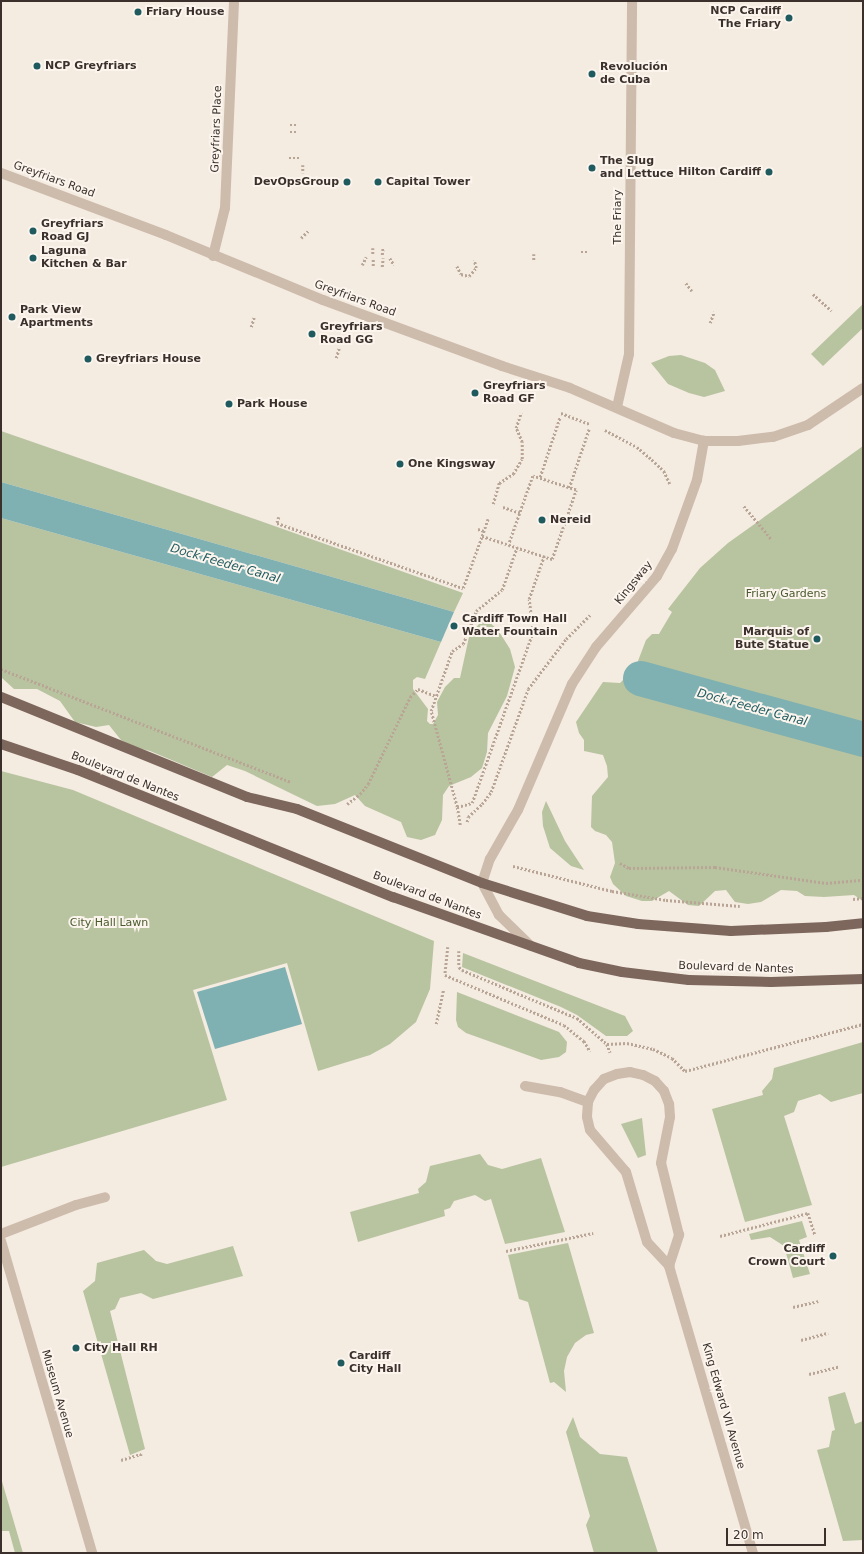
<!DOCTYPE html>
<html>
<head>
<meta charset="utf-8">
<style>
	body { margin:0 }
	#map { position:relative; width:864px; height:1554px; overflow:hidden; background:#f4ebe1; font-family:"DejaVu Sans",sans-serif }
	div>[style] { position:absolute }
	.green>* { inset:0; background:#b8c4a0 }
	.water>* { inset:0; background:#7fb0b2 }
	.canal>* { height:35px; margin:-17.5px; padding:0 17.5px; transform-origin:17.5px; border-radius:17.5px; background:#7fb0b2 }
	.path>* { height:2.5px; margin-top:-1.25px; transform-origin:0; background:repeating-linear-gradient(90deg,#b9a596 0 2px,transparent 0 4px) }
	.lane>* { height:10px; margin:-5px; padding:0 5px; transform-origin:5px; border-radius:5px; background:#cdbbac }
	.street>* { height:10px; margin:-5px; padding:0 5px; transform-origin:5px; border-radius:5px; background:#cdbbac }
	.primary>* { height:10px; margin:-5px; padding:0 5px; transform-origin:5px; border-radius:5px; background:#7d675c }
	.dots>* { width:11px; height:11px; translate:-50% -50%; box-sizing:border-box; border:2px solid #fbf5ee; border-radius:50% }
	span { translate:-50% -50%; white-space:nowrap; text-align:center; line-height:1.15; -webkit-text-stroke:4px #fbf5ee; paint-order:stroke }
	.poi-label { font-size:11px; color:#3b302b; font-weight:700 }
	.left { translate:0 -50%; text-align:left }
	.right { translate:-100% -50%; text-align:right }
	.street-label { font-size:11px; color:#3b302b }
	.park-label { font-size:11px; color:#4a5a2e }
	.water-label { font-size:12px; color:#1f5a5e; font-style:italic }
	.frame { position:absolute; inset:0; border:2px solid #3b302b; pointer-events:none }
	.scale { position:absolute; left:726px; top:1528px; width:100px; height:18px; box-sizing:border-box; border:2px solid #3b302b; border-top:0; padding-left:5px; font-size:12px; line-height:14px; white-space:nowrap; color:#3b302b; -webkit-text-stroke:3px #fbf5ee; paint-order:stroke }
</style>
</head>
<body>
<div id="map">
	<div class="green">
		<div style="clip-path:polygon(863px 304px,863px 328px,823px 366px,811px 354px)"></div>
		<div style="clip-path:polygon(681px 355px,705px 363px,715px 370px,725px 391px,704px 397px,689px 393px,668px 384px,651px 363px,669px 356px)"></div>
		<div style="clip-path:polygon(1px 431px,266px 523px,463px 593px,454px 612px,1px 482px)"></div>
		<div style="clip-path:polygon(863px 446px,863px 901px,854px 895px,824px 897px,805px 896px,797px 891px,781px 890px,761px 902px,748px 904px,735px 902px,726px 890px,715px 891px,699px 906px,688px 905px,669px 891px,652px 901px,642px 901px,626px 896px,613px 884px,610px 877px,615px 863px,612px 842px,606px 835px,595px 831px,591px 827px,592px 796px,608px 777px,607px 766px,603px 755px,584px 751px,584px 740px,579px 733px,576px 722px,603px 682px,620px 683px,631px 672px,639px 672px,638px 661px,646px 640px,652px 634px,659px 634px,672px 612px,668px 609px,700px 568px,728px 543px)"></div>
		<div style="clip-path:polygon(1px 518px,441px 642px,425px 679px,417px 677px,413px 680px,413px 689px,428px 709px,427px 721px,430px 724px,433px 724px,438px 715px,437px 702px,445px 687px,454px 678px,460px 678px,469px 637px,482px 620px,488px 621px,498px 630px,510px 649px,515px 667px,507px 696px,488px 733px,487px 752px,482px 768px,471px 777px,449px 786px,443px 795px,442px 820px,435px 835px,421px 840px,407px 837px,401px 822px,365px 806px,355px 795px,335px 804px,317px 806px,245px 771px,227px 765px,212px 777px,150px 751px,134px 747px,121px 740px,109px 725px,96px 727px,75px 722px,60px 701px,37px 689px,14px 689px,1px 677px)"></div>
		<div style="clip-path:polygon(1px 771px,73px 790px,434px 941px,430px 989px,416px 1022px,390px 1044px,370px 1055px,318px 1071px,287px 963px,193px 990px,227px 1100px,1px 1167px)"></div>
		<div style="clip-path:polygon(546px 801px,565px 841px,584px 870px,571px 866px,550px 848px,543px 826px,542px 812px)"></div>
		<div style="clip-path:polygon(463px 953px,625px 1016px,633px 1031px,627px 1036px,606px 1036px,577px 1015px,561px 1007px,462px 967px)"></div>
		<div style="clip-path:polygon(457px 992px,559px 1032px,567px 1042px,566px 1052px,559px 1057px,541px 1060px,466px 1033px,458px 1027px,456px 1020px)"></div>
		<div style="clip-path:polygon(863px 1042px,863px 1093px,831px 1102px,820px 1094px,798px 1101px,794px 1112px,784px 1116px,812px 1205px,745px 1222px,712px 1109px,763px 1095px,762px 1091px,772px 1079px,774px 1068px)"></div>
		<div style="clip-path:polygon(642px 1118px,646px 1155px,638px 1158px,621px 1124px)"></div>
		<div style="clip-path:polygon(480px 1154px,488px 1165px,502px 1169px,541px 1158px,565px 1232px,505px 1244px,491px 1199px,485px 1201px,475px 1195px,454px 1201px,450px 1208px,444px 1210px,445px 1216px,358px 1242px,350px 1212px,419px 1193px,418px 1189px,426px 1182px,430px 1166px)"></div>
		<div style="clip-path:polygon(802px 1221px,807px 1237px,799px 1240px,810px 1274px,793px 1278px,784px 1246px,770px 1237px,751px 1240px,749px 1234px)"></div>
		<div style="clip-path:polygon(568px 1243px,594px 1333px,586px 1335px,575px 1343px,567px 1357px,564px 1371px,566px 1392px,554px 1382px,550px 1383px,528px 1302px,519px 1299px,508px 1255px)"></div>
		<div style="clip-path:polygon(233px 1246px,243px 1276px,153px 1299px,141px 1293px,120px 1298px,115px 1309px,110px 1311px,145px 1449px,130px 1455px,83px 1291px,95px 1281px,97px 1263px,144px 1250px,156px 1261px,167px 1264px)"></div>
		<div style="clip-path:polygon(845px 1392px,855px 1424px,863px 1421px,863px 1540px,843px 1541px,817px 1450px,829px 1447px,832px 1431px,835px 1430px,828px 1397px)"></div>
		<div style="clip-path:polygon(573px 1417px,580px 1437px,600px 1454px,627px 1457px,658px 1553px,594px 1553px,586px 1525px,590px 1516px,566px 1432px)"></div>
		<div style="clip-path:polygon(1px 1478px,23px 1553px,15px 1553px,9px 1531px,1px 1531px)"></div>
	</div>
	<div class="water">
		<div style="clip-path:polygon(1px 482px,454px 612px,441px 642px,1px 518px)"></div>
		<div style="clip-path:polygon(285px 967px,302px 1024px,215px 1049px,197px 992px)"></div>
	</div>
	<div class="canal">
		<div style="left:640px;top:678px;width:231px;rotate:15.3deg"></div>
	</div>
	<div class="path">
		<div style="left:290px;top:125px;width:8px"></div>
		<div style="left:290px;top:132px;width:8px"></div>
		<div style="left:289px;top:158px;width:10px"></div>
		<div style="left:303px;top:165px;width:8px;rotate:90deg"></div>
		<div style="left:301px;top:238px;width:10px;rotate:-45deg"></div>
		<div style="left:373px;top:248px;width:6px;rotate:90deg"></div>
		<div style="left:581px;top:252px;width:7px"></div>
		<div style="left:534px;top:254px;width:7px;rotate:90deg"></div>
		<div style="left:382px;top:255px;width:8px;rotate:-83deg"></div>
		<div style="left:390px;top:258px;width:8px;rotate:60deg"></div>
		<div style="left:362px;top:265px;width:9px;rotate:-63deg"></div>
		<div style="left:373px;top:266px;width:8px;rotate:-90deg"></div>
		<div style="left:457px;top:266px;width:9px;rotate:63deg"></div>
		<div style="left:461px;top:274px;width:8px;rotate:14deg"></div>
		<div style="left:469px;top:276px;width:11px;rotate:-49deg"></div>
		<div style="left:476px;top:268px;width:8px;rotate:-104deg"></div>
		<div style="left:382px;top:267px;width:9px;rotate:-84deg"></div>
		<div style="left:686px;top:283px;width:10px;rotate:53deg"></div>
		<div style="left:813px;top:294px;width:25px;rotate:42deg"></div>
		<div style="left:710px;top:323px;width:12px;rotate:-70deg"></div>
		<div style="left:251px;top:327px;width:10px;rotate:-73deg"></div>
		<div style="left:336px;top:358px;width:10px;rotate:-73deg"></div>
		<div style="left:561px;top:413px;width:31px;rotate:21deg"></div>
		<div style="left:605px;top:430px;width:36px;rotate:28deg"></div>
		<div style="left:637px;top:447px;width:16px;rotate:40deg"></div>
		<div style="left:649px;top:457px;width:21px;rotate:43deg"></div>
		<div style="left:664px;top:471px;width:14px;rotate:65deg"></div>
		<div style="left:540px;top:477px;width:63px;rotate:-71.6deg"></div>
		<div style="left:569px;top:488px;width:62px;rotate:-71.3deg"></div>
		<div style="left:493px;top:504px;width:22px;rotate:-74deg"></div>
		<div style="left:499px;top:483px;width:17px;rotate:-33deg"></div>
		<div style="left:513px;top:474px;width:17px;rotate:-59deg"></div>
		<div style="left:522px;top:459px;width:17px;rotate:-90deg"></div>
		<div style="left:522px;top:442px;width:15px;rotate:-113deg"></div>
		<div style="left:516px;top:428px;width:16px;rotate:-72deg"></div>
		<div style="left:744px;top:506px;width:44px;rotate:50.5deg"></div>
		<div style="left:503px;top:507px;width:18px;rotate:19deg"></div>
		<div style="left:279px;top:517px;width:6px;rotate:108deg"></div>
		<div style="left:277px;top:523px;width:197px;rotate:19.3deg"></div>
		<div style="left:463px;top:588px;width:55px;rotate:-69.9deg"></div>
		<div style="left:482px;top:536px;width:74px;rotate:18.2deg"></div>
		<div style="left:552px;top:559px;width:73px;rotate:-70.8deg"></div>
		<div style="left:576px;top:490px;width:45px;rotate:-162deg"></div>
		<div style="left:533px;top:476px;width:72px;rotate:109.4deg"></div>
		<div style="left:478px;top:529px;width:6px;rotate:18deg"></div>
		<div style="left:482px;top:536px;width:18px;rotate:-71deg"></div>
		<div style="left:1px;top:669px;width:311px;rotate:21.3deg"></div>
		<div style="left:347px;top:804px;width:16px;rotate:-38deg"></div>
		<div style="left:360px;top:794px;width:13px;rotate:-51deg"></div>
		<div style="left:368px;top:784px;width:97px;rotate:-64.2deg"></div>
		<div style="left:410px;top:697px;width:11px;rotate:-45deg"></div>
		<div style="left:418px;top:689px;width:19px;rotate:21deg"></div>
		<div style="left:457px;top:807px;width:99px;rotate:-105.2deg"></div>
		<div style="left:431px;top:711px;width:64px;rotate:-70.7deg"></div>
		<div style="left:452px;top:651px;width:13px;rotate:-32deg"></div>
		<div style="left:463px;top:644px;width:35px;rotate:-68deg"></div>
		<div style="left:476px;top:611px;width:33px;rotate:-39deg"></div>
		<div style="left:502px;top:590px;width:46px;rotate:-70.8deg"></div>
		<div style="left:467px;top:822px;width:5px;rotate:-79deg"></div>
		<div style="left:468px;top:817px;width:19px;rotate:-43deg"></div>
		<div style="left:482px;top:804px;width:15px;rotate:-53deg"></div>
		<div style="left:491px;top:792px;width:109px;rotate:-70.2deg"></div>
		<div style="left:528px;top:689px;width:63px;rotate:-52.8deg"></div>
		<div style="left:566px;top:639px;width:35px;rotate:-45deg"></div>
		<div style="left:460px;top:825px;width:18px;rotate:-99deg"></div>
		<div style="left:457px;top:807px;width:16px;rotate:-15deg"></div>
		<div style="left:472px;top:803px;width:182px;rotate:-70.4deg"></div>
		<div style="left:533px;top:632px;width:33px;rotate:-97deg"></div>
		<div style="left:529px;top:599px;width:46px;rotate:-70.8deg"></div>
		<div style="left:620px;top:863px;width:10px;rotate:29deg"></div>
		<div style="left:629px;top:868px;width:86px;rotate:-0.7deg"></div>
		<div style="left:715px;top:867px;width:112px;rotate:8.2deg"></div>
		<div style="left:826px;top:883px;width:37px;rotate:-5deg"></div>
		<div style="left:513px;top:866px;width:102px;rotate:14.2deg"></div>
		<div style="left:612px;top:891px;width:55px;rotate:9.5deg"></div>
		<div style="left:666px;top:900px;width:74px;rotate:4.6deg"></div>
		<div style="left:853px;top:899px;width:10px;rotate:-6deg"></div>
		<div style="left:448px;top:947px;width:28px;rotate:96deg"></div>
		<div style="left:445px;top:975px;width:129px;rotate:22.8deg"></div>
		<div style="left:564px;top:1025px;width:26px;rotate:39deg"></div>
		<div style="left:584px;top:1041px;width:12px;rotate:59deg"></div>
		<div style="left:459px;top:951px;width:16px;rotate:90deg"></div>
		<div style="left:459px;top:967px;width:4px;rotate:45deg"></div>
		<div style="left:462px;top:970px;width:125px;rotate:22.7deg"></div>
		<div style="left:577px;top:1018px;width:40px;rotate:41deg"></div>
		<div style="left:607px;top:1044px;width:9px;rotate:69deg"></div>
		<div style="left:436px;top:1024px;width:35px;rotate:-78deg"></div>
		<div style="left:607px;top:1044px;width:20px;rotate:-3deg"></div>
		<div style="left:627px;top:1043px;width:27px;rotate:13deg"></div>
		<div style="left:653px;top:1049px;width:21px;rotate:25deg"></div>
		<div style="left:672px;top:1058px;width:18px;rotate:45deg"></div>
		<div style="left:685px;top:1071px;width:184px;rotate:-14.8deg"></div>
		<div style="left:720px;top:1236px;width:91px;rotate:-14.6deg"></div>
		<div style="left:808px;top:1213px;width:23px;rotate:72deg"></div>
		<div style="left:506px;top:1251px;width:89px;rotate:-11.7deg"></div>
		<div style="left:793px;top:1307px;width:26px;rotate:-13deg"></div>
		<div style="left:801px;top:1340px;width:28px;rotate:-15deg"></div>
		<div style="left:809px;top:1374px;width:30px;rotate:-14deg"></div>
		<div style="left:121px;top:1460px;width:21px;rotate:-17deg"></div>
		<div style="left:141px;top:1454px;width:3px;rotate:90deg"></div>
	</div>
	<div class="lane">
		<div style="left:738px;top:441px;width:35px;rotate:-7deg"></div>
		<div style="left:773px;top:437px;width:37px;rotate:-19deg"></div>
		<div style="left:808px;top:425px;width:66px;rotate:-33.9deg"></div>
		<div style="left:525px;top:1086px;width:36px;rotate:10deg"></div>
		<div style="left:560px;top:1092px;width:30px;rotate:20deg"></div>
		<div style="left:1px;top:1234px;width:80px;rotate:-21.1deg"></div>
		<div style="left:76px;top:1205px;width:30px;rotate:-15deg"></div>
	</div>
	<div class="street">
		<div style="left:1px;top:173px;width:176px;rotate:20.6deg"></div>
		<div style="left:166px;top:235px;width:170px;rotate:22.5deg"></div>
		<div style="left:323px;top:300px;width:191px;rotate:20.2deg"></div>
		<div style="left:502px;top:366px;width:71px;rotate:17.9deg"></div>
		<div style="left:570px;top:388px;width:113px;rotate:23.4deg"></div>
		<div style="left:674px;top:433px;width:31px;rotate:15deg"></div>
		<div style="left:704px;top:441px;width:34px"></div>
		<div style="left:213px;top:256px;width:49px;rotate:-76deg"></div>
		<div style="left:225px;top:208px;width:207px;rotate:-87.5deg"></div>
		<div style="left:617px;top:407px;width:54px;rotate:-77.2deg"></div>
		<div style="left:629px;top:354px;width:353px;rotate:-89.5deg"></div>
		<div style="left:531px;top:946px;width:45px;rotate:-135.9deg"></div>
		<div style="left:499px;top:915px;width:36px;rotate:-118deg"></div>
		<div style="left:482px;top:883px;width:25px;rotate:-72deg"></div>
		<div style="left:490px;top:859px;width:56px;rotate:-60.3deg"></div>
		<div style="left:518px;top:810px;width:137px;rotate:-66.8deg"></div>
		<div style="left:572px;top:684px;width:44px;rotate:-57deg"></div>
		<div style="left:596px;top:647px;width:94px;rotate:-49.3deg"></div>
		<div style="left:657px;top:576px;width:31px;rotate:-61deg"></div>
		<div style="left:672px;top:549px;width:73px;rotate:-70.1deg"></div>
		<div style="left:697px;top:480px;width:40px;rotate:-80deg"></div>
		<div style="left:1px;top:1241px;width:325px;rotate:73.7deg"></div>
		<div style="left:669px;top:1266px;width:33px;rotate:-72deg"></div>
		<div style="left:679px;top:1235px;width:74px;rotate:-104deg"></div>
		<div style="left:661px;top:1163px;width:47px;rotate:-78.9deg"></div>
		<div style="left:670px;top:1117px;width:13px;rotate:-94deg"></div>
		<div style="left:669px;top:1104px;width:14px;rotate:-111deg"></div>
		<div style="left:664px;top:1091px;width:13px;rotate:-132deg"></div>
		<div style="left:655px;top:1081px;width:13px;rotate:-153deg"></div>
		<div style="left:643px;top:1075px;width:13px;rotate:-167deg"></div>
		<div style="left:630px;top:1072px;width:13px;rotate:171deg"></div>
		<div style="left:617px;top:1074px;width:14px;rotate:159deg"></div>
		<div style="left:604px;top:1079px;width:15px;rotate:132deg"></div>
		<div style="left:594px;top:1090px;width:13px;rotate:117deg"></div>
		<div style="left:588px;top:1102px;width:15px;rotate:94deg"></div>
		<div style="left:587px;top:1117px;width:13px;rotate:77deg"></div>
		<div style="left:590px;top:1130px;width:55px;rotate:49.4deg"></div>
		<div style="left:626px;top:1172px;width:73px;rotate:73.3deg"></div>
		<div style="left:647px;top:1242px;width:33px;rotate:47deg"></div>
		<div style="left:669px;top:1266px;width:299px;rotate:73.7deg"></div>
	</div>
	<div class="primary">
		<div style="left:1px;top:697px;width:266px;rotate:22.1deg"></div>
		<div style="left:247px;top:797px;width:51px;rotate:13.5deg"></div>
		<div style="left:297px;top:809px;width:199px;rotate:21.8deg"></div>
		<div style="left:482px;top:883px;width:110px;rotate:17.4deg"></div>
		<div style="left:587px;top:916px;width:52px;rotate:8.9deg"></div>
		<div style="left:638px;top:924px;width:93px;rotate:4.3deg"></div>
		<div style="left:731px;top:931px;width:95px;rotate:-2.4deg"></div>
		<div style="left:826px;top:927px;width:37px;rotate:-6deg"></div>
		<div style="left:1px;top:744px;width:81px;rotate:18.7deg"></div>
		<div style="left:78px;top:770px;width:340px;rotate:22deg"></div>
		<div style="left:393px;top:897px;width:197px;rotate:19.5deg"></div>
		<div style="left:579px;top:963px;width:44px;rotate:11.8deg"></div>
		<div style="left:622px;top:972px;width:67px;rotate:6.8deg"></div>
		<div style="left:689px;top:980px;width:82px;rotate:1.4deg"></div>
		<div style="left:771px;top:982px;width:92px;rotate:-1.9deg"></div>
	</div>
	<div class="dots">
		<div style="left:138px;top:12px;background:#1f5a5e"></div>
		<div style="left:789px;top:18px;background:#1f5a5e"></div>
		<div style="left:37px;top:66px;background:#1f5a5e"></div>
		<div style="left:592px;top:74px;background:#1f5a5e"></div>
		<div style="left:592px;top:168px;background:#1f5a5e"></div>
		<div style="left:769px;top:172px;background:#1f5a5e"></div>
		<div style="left:347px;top:182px;background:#1f5a5e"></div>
		<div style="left:378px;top:182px;background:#1f5a5e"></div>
		<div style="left:33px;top:231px;background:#1f5a5e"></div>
		<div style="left:33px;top:258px;background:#1f5a5e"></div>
		<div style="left:12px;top:317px;background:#1f5a5e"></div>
		<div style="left:312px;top:334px;background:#1f5a5e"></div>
		<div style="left:88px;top:359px;background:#1f5a5e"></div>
		<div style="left:475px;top:393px;background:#1f5a5e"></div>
		<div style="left:229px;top:404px;background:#1f5a5e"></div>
		<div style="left:400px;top:464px;background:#1f5a5e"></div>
		<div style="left:542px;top:520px;background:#1f5a5e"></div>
		<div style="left:454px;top:626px;background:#1f5a5e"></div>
		<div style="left:817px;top:639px;background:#1f5a5e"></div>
		<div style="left:833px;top:1256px;background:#1f5a5e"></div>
		<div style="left:76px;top:1348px;background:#1f5a5e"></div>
		<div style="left:341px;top:1363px;background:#1f5a5e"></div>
	</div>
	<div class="poi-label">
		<span class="left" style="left:146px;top:12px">Friary House</span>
		<span class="right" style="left:781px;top:18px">NCP Cardiff<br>The Friary</span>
		<span class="left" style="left:45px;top:66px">NCP Greyfriars</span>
		<span class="left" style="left:600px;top:74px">Revolución<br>de Cuba</span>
		<span class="left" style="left:600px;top:168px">The Slug<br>and Lettuce</span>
		<span class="right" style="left:761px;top:172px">Hilton Cardiff</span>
		<span class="right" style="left:339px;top:182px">DevOpsGroup</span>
		<span class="left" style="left:386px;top:182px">Capital Tower</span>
		<span class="left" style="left:41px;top:231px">Greyfriars<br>Road GJ</span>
		<span class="left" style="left:41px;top:258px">Laguna<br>Kitchen &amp; Bar</span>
		<span class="left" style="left:20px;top:317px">Park View<br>Apartments</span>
		<span class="left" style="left:320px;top:334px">Greyfriars<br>Road GG</span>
		<span class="left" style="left:96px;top:359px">Greyfriars House</span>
		<span class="left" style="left:483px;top:393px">Greyfriars<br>Road GF</span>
		<span class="left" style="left:237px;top:404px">Park House</span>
		<span class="left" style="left:408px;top:464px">One Kingsway</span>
		<span class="left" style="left:550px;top:520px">Nereid</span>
		<span class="left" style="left:462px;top:626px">Cardiff Town Hall<br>Water Fountain</span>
		<span class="right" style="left:809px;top:639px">Marquis of<br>Bute Statue</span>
		<span class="right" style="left:825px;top:1256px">Cardiff<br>Crown Court</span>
		<span class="left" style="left:84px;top:1348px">City Hall RH</span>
		<span class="left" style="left:349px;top:1363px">Cardiff<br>City Hall</span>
	</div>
	<div class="street-label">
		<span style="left:217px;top:129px;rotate:-88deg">Greyfriars Place</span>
		<span style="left:54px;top:180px;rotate:20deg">Greyfriars Road</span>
		<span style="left:618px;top:217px;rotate:-90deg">The Friary</span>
		<span style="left:355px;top:299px;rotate:20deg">Greyfriars Road</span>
		<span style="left:634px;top:583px;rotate:-51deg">Kingsway</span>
		<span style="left:125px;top:777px;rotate:22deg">Boulevard de Nantes</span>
		<span style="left:427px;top:896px;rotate:21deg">Boulevard de Nantes</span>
		<span style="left:736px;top:968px;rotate:2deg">Boulevard de Nantes</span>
		<span style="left:57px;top:1394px;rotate:74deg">Museum Avenue</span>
		<span style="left:723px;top:1406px;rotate:74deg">King Edward VII Avenue</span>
	</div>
	<div class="park-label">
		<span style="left:786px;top:594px">Friary Gardens</span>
		<span style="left:109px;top:923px">City Hall Lawn</span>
	</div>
	<div class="water-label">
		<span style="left:225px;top:564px;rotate:16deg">Dock Feeder Canal</span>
		<span style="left:752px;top:708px;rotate:15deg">Dock Feeder Canal</span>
	</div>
	<div class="frame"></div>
	<div class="scale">20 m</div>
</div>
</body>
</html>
